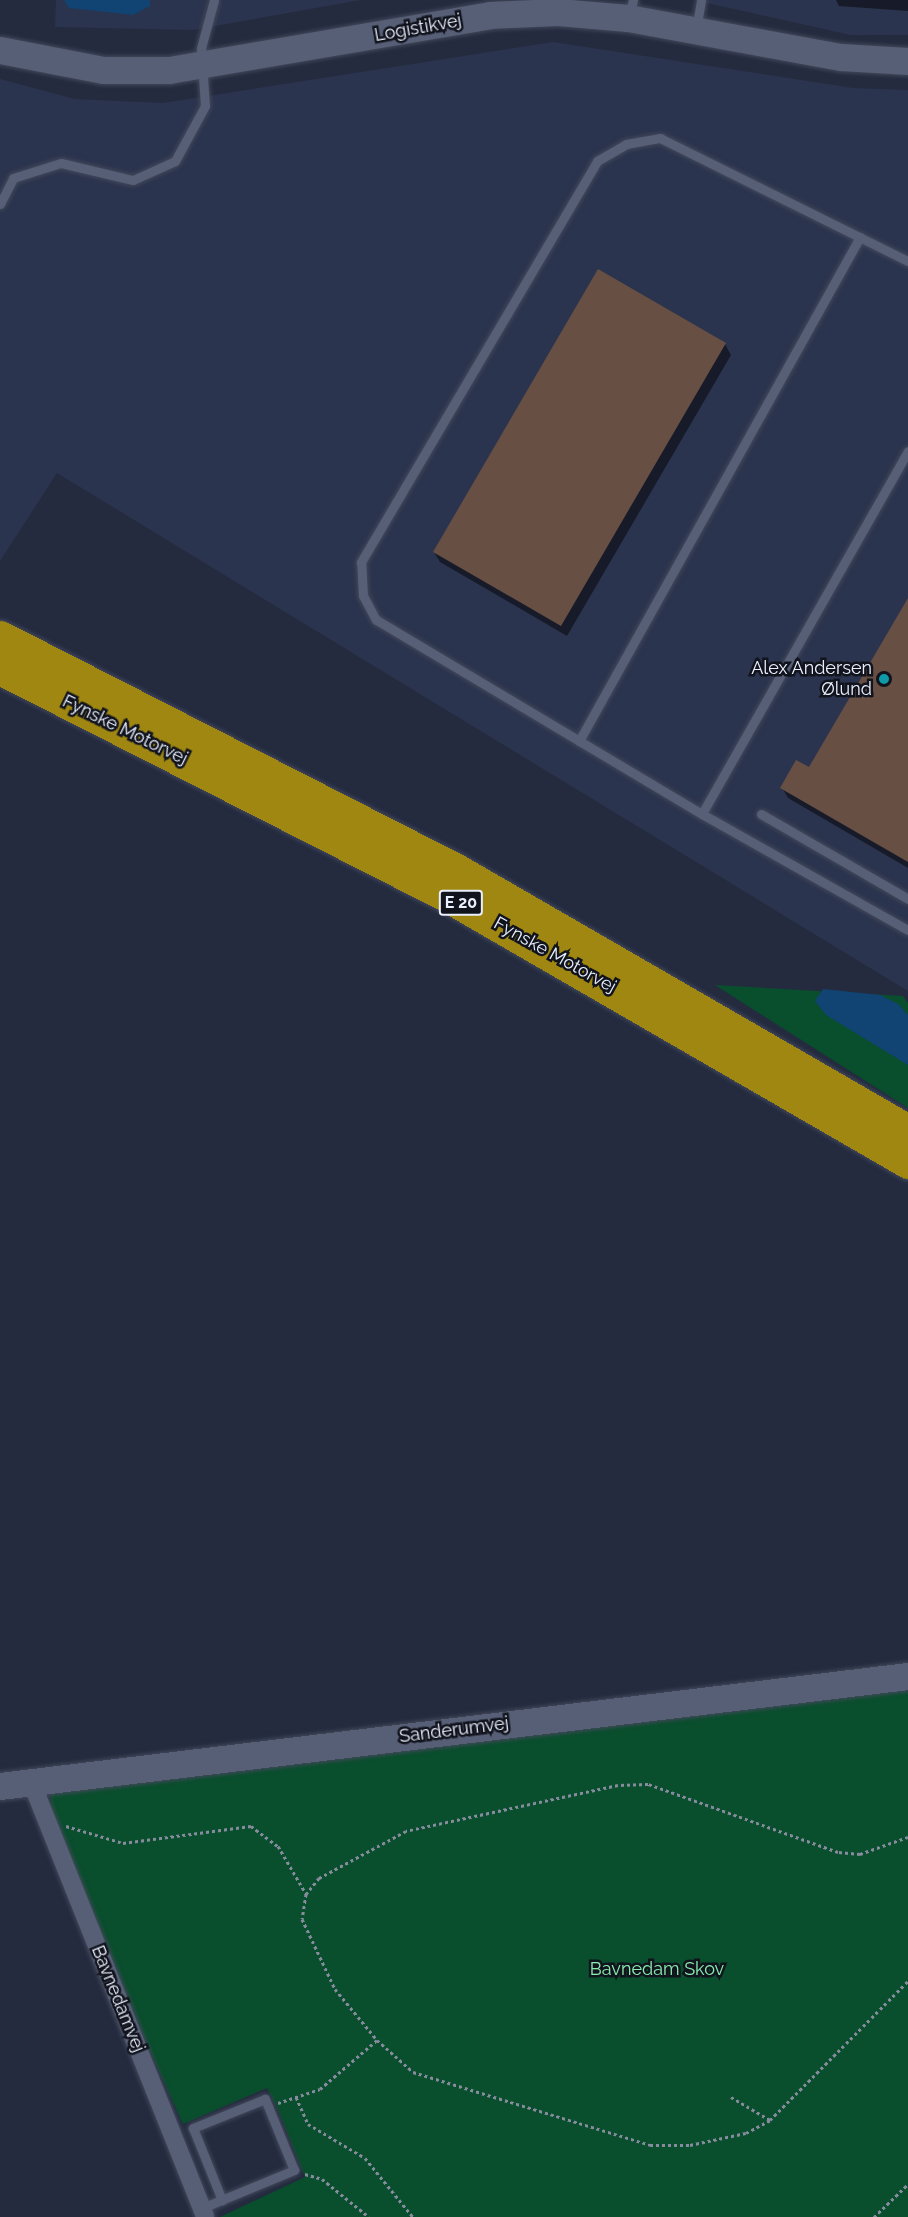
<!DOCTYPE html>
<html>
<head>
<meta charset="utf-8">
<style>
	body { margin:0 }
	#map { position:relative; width:908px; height:2217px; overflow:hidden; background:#242b3f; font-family:Raleway,sans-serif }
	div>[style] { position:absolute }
	.built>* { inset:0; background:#2b344e }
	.green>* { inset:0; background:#094e2d }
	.water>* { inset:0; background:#114373 }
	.shadow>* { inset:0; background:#0007 }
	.building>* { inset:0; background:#684f43 }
	.path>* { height:3px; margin-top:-1.5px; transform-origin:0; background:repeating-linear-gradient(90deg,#868c9d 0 3px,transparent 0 6px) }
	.roads { filter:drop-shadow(0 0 2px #42485a) drop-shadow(0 0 2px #42485a) }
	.lane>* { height:9px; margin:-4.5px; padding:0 4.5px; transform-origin:4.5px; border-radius:4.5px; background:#575f77 }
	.street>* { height:18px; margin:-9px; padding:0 9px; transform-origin:9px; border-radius:9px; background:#575f77 }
	.secondary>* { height:27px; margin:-13.5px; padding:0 13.5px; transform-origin:13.5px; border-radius:13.5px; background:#575f77 }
	.highway>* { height:33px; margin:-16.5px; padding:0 16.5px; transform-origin:16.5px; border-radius:16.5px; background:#9f8711 }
	.dots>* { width:16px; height:16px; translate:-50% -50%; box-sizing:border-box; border:3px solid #11141d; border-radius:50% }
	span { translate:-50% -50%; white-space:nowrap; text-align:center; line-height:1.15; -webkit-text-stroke:5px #11141d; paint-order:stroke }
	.shield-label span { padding:2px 4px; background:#11141d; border:2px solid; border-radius:4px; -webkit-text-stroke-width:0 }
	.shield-label { font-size:16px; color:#eaeffd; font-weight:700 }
	.street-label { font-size:18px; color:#eaeffd }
	.poi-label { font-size:18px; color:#eaeffd }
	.right { translate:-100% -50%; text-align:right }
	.park-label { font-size:18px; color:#8aedb0 }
</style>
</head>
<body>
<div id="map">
	<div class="built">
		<div style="clip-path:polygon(56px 0,361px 0,193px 30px,55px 27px)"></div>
		<div style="clip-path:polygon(693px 0,908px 0,908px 35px,851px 35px)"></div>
		<div style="clip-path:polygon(553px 42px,853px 88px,908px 90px,908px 991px,57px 473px,0 561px,0 79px,75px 99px,163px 103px)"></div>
	</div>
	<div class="green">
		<div style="clip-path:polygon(715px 985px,903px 996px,908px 1003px,908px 1108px)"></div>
		<div style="clip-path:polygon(908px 1689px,908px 2217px,220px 2217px,305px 2177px,278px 2110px,267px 2088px,183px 2124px,52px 1834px,50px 1790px)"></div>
	</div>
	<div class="water">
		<div style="clip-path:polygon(64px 0,150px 0,150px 6px,133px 15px,69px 8px)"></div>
		<div style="clip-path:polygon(823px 989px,880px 995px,898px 1004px,908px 1015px,908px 1065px,826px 1015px,815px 1001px)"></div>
	</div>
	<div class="shadow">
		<div style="clip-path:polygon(836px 0,908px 0,908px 11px,839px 6px)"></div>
		<div style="clip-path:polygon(725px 344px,731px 355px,567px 636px,440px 562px,434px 552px)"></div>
		<div style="clip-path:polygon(908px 601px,908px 868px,788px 798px,782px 788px,809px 769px)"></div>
	</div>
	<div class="building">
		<div style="clip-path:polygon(598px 269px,726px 343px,561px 626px,433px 552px)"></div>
		<div style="clip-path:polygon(908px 598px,908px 862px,780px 788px,796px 760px,809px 767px)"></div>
	</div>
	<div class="path">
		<div style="left:66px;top:1826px;width:59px;rotate:16.6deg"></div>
		<div style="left:123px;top:1843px;width:129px;rotate:-7.6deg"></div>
		<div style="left:251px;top:1826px;width:34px;rotate:37deg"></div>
		<div style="left:278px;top:1846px;width:56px;rotate:59.7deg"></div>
		<div style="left:908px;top:1837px;width:51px;rotate:160.5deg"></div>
		<div style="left:860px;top:1854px;width:22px;rotate:-175deg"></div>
		<div style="left:838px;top:1852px;width:202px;rotate:-160.3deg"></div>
		<div style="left:648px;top:1784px;width:30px;rotate:178deg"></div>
		<div style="left:618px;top:1785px;width:217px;rotate:167.8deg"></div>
		<div style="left:406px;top:1831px;width:99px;rotate:151.6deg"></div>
		<div style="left:319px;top:1878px;width:21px;rotate:129deg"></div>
		<div style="left:306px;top:1894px;width:25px;rotate:99deg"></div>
		<div style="left:302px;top:1919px;width:77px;rotate:64.8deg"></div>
		<div style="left:335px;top:1989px;width:66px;rotate:50.5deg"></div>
		<div style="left:377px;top:2040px;width:48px;rotate:41.6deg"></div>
		<div style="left:413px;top:2072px;width:248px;rotate:17.1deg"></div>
		<div style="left:650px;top:2145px;width:40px"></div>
		<div style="left:690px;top:2145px;width:57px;rotate:-12.1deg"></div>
		<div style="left:746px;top:2133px;width:27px;rotate:-28deg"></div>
		<div style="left:770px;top:2120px;width:196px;rotate:-45.2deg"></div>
		<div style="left:296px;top:2097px;width:30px;rotate:66deg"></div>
		<div style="left:308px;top:2124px;width:66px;rotate:30.8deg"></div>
		<div style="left:365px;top:2158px;width:76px;rotate:50.9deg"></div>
		<div style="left:731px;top:2097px;width:45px;rotate:30.5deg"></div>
		<div style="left:278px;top:2103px;width:44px;rotate:-18.4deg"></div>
		<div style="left:320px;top:2089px;width:75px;rotate:-40.7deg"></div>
		<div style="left:305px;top:2174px;width:18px;rotate:16deg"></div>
		<div style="left:322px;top:2179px;width:60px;rotate:39deg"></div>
		<div style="left:874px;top:2217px;width:47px;rotate:-44.1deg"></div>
	</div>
	<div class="roads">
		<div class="lane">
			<div style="left:629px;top:15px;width:16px;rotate:-75deg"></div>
			<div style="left:696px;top:29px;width:29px;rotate:-80deg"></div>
			<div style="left:0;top:204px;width:29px;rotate:-63deg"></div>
			<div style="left:13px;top:178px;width:50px;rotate:-17.4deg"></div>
			<div style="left:61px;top:163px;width:74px;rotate:13.3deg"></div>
			<div style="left:133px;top:180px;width:46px;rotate:-24.3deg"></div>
			<div style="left:175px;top:161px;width:63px;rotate:-61.4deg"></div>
			<div style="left:205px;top:106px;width:58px;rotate:-93.9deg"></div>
			<div style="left:201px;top:48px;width:50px;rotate:-74.8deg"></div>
			<div style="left:908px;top:451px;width:417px;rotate:119.6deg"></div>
			<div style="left:702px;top:814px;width:236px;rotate:29.4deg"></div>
			<div style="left:579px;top:741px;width:577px;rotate:-60.86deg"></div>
			<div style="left:702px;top:814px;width:379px;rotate:-149.2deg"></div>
			<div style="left:376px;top:620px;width:27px;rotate:-118deg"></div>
			<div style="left:363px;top:596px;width:34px;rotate:-93deg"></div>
			<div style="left:361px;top:562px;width:465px;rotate:-59.5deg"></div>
			<div style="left:597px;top:161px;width:34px;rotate:-30deg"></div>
			<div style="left:626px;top:144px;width:35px;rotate:-10deg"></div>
			<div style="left:660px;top:138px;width:277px;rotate:26.4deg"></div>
			<div style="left:761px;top:814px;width:170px;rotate:30deg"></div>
			<div style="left:202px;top:2208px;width:100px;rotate:-22.4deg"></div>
			<div style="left:294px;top:2170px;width:77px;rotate:-112.2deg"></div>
			<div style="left:265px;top:2099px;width:78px;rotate:158.1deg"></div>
			<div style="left:193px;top:2128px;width:78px;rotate:68.1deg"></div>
		</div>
		<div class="street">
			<div style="left:31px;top:1781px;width:469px;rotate:68.2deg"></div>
		</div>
		<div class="secondary">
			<div style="left:0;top:50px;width:105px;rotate:11deg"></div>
			<div style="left:103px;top:70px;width:66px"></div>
			<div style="left:169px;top:70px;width:326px;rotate:-9.7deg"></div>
			<div style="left:490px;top:15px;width:68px;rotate:-2.5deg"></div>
			<div style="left:558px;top:12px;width:70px;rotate:4.9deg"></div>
			<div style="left:628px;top:18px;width:217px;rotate:10.4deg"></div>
			<div style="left:841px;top:57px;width:67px;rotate:3.4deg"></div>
			<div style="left:0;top:1786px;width:915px;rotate:-6.91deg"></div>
		</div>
		<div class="highway">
			<div style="left:0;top:637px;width:514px;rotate:27.06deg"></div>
			<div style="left:458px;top:871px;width:520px;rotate:30.02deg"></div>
			<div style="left:0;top:668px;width:500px;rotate:26.97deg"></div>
			<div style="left:446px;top:895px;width:534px;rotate:30.02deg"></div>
		</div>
	</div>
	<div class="dots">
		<div style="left:884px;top:679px;background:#0f9aa8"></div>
	</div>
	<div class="shield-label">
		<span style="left:461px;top:903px">E 20</span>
	</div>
	<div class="street-label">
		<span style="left:418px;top:28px;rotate:-10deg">Logistikvej</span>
		<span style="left:125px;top:730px;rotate:26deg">Fynske Motorvej</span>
		<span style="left:555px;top:955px;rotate:29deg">Fynske Motorvej</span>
		<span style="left:454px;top:1730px;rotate:-7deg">Sanderumvej</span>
		<span style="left:118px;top:1999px;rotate:68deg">Bavnedamvej</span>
	</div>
	<div class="poi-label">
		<span class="right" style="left:872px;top:679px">Alex Andersen<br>Ølund</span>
	</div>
	<div class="park-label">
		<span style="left:657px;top:1969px">Bavnedam Skov</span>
	</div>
</div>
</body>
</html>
